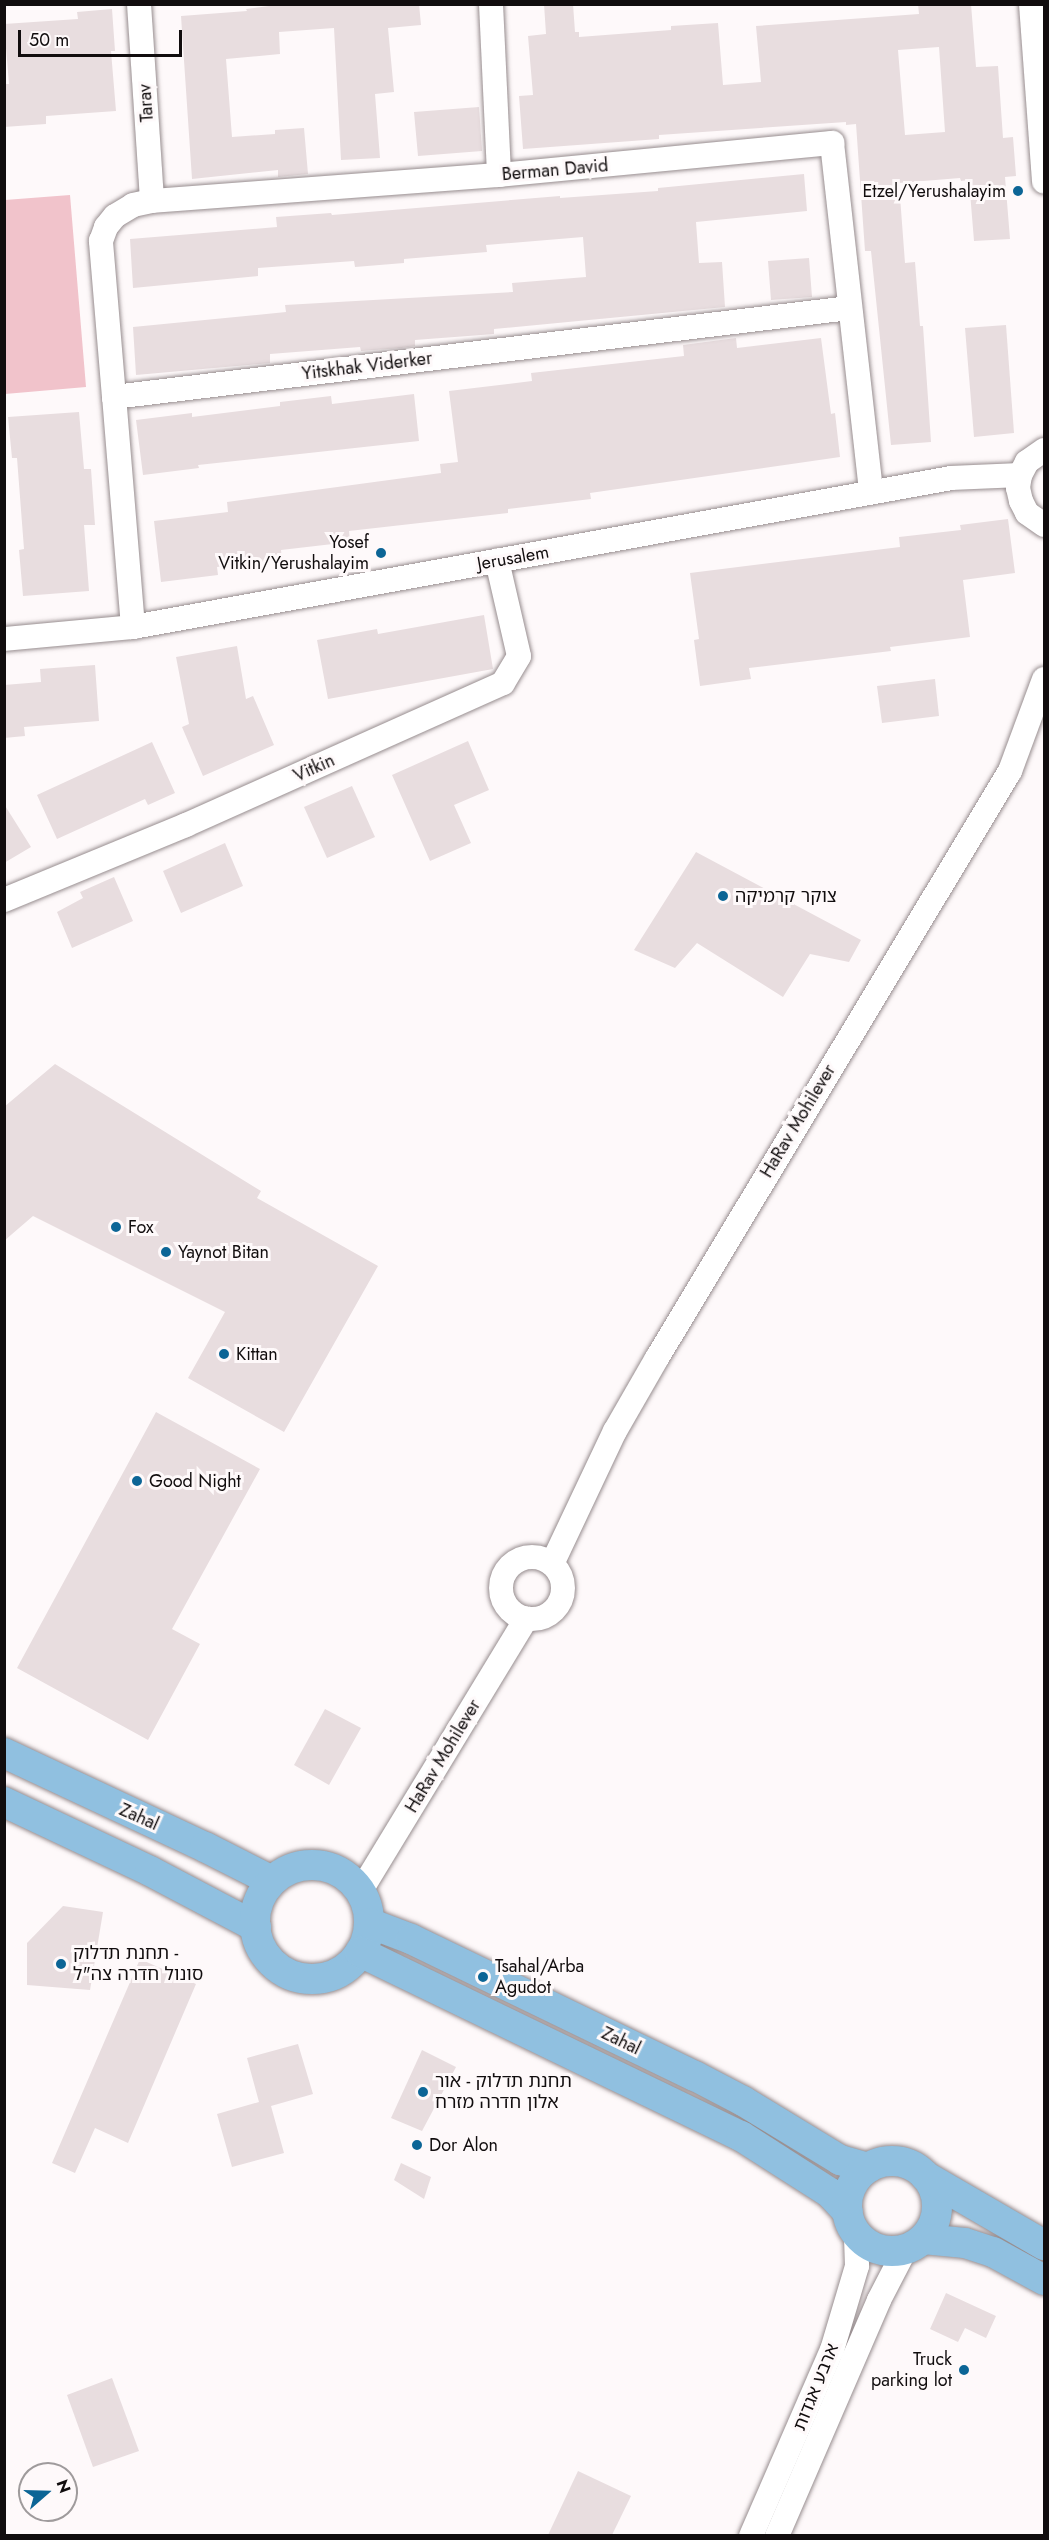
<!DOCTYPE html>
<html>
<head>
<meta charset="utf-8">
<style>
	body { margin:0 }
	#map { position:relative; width:1049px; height:2540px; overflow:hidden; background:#fef9fa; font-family:Jost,"Noto Sans Hebrew",sans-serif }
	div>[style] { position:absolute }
	.green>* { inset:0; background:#f1c3cb }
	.building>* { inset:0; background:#e8dddf }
	.roads { filter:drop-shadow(0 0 2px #978d8f) drop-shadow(0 0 2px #978d8f) }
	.minor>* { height:24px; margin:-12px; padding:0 12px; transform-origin:12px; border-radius:12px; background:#fff }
	.minor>.ring { margin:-12px; padding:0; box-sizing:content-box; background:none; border:24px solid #fff; border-radius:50% }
	.major>* { height:30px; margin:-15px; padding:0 15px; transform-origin:15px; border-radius:15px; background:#90c0e0 }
	.major>.ring { margin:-15px; padding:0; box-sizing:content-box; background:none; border:30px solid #90c0e0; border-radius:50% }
	.dots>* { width:16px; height:16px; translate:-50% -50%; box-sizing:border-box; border:3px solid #fef9fa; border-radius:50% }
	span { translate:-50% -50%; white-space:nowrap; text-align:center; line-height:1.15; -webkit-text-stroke:6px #fef9fa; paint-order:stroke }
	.street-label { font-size:18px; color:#110d0e }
	.poi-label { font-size:18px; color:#110d0e }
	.right { translate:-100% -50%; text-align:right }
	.left { translate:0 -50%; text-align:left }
	.frame { position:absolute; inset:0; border:6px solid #110d0e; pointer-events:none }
	.north { position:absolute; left:18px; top:2462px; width:60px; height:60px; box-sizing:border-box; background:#fef9fa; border:2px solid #9f9b9c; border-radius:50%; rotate:70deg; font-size:16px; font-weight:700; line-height:24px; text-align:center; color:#110d0e }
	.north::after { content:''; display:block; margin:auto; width:21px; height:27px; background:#0c6596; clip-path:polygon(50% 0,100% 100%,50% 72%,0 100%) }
	.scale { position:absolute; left:18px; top:30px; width:164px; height:27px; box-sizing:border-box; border:3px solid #110d0e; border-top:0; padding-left:8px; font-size:18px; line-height:21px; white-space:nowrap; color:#110d0e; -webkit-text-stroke:4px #fef9fa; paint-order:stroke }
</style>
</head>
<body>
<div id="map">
	<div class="green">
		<div style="clip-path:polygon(70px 195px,86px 387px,5px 394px,5px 200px)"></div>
	</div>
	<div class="building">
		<div style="clip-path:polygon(284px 4px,419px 4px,421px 25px,388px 28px,394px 92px,375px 94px,380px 158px,341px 160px,334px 28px,279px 32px,280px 54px,226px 59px,232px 137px,275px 134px,275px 130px,304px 128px,308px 174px,278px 177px,278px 170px,192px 179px,181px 16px,247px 11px,246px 9px)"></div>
		<div style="clip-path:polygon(evenodd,544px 4px,573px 4px,575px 32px,579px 32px,579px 37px,671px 30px,671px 26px,718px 23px,723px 85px,761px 82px,756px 26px,919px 14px,918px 4px,971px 4px,976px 67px,998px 66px,1003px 138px,1013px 137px,1016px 176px,1005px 177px,1010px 239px,974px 241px,969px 180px,961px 181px,960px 178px,899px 183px,905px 263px,915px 262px,920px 326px,923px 326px,931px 442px,891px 445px,871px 251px,865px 251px,856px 124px,846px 125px,846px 122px,659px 135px,659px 139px,523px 149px,519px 96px,533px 95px,528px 36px,546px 34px,544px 4px,939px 47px,945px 132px,905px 135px,898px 50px,939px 47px)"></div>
		<div style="clip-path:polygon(112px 9px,115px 51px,111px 51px,116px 111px,46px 116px,46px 124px,4px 127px,4px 84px,9px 84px,4px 24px,78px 19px,77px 12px)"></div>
		<div style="clip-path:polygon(479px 107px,482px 151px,418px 156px,414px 112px)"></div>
		<div style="clip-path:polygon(804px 174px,807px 211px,696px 222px,699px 263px,722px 262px,725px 307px,494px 329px,494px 334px,415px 340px,415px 346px,401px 348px,361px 351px,360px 347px,270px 354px,270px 363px,136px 375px,133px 327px,286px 312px,285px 305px,513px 292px,512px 283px,586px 277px,583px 237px,486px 245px,487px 252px,404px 259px,404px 263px,355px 267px,354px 261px,258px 268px,258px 276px,133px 288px,130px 239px,277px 227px,276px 217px,331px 213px,332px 215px,560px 196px,560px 198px,658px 191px,658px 188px)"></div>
		<div style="clip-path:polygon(809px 258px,812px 297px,771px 300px,768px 261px)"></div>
		<div style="clip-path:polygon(1006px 325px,1014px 433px,974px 437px,965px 328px)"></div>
		<div style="clip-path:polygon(736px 338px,737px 348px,821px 338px,831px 414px,835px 413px,840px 457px,590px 493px,591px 499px,508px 509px,508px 513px,349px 531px,350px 542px,281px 550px,282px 560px,217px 567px,218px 575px,161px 582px,154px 521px,228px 512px,227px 502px,441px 473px,440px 464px,458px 462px,449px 391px,532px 381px,531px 373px,684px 356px,683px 345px)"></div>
		<div style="clip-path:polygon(414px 394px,419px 441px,198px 465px,199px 468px,143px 475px,136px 420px,192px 413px,192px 417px,280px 406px,280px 402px,331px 396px,332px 404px)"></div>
		<div style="clip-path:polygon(79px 412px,84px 469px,91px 469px,95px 525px,84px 525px,89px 591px,23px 596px,19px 550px,24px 549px,17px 458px,12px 458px,8px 417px)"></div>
		<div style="clip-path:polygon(1008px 519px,1015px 573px,963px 580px,970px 637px,890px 647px,891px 651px,749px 668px,751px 679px,700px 686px,694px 640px,699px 639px,690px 573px,900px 547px,899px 537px,961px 530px,960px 525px)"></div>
		<div style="clip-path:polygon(484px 615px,493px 669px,328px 699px,317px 640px,377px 629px,378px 634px)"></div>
		<div style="clip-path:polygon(237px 646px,246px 699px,253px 696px,274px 745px,203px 776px,182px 727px,189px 724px,176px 657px)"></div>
		<div style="clip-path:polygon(95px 665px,99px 721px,24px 727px,25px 736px,4px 738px,4px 685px,41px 682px,40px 669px)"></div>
		<div style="clip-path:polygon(935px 679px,939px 716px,882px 723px,877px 686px)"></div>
		<div style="clip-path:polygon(468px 741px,489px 790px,454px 805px,471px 843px,430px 861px,392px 775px)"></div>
		<div style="clip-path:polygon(152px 742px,175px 793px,148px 805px,145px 799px,57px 839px,37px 795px)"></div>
		<div style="clip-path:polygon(352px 786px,375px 837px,327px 858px,304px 807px)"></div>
		<div style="clip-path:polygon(4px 804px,31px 847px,4px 863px)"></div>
		<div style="clip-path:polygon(225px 843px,243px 886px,181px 913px,163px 871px)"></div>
		<div style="clip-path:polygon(696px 852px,861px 940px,849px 962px,810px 954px,783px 997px,697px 943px,675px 968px,634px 950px)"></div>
		<div style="clip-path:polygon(114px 877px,133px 921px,72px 948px,57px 912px,83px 898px,80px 892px)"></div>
		<div style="clip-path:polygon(55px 1064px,261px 1191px,257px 1198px,378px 1266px,284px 1432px,188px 1378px,225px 1312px,33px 1216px,4px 1241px,4px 1107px)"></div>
		<div style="clip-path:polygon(156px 1412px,260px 1469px,172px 1629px,200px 1644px,148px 1740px,17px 1668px)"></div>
		<div style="clip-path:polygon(325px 1709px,361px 1728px,329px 1785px,294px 1765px)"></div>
		<div style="clip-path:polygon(63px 1906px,103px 1912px,90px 1990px,27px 1985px,27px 1943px)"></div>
		<div style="clip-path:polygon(140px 1959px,196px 1984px,128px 2143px,95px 2128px,75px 2173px,52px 2163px)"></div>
		<div style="clip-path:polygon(298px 2044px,313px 2094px,271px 2106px,284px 2153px,232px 2167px,217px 2114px,259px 2102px,247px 2058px)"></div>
		<div style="clip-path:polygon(422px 2050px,456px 2067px,422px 2131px,391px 2118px)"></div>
		<div style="clip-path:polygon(401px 2163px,431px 2177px,424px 2199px,394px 2180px)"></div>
		<div style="clip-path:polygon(946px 2293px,996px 2316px,986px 2338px,965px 2328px,958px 2342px,930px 2329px)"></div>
		<div style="clip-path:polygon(112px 2378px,139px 2451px,93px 2467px,67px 2395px)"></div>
		<div style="clip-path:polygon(578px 2471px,631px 2496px,612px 2535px,548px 2535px)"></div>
	</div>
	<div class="roads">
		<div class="minor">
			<div style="left:139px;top:4px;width:197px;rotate:86.2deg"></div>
			<div style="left:491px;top:4px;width:171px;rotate:87.3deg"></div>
			<div style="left:1031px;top:4px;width:178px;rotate:85.8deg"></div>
			<div style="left:114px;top:397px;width:157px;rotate:-94.8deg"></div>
			<div style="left:101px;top:241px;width:15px;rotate:-70deg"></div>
			<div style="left:106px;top:227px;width:14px;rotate:-51deg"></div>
			<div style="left:115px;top:216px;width:21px;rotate:-31deg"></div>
			<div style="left:133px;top:205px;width:19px;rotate:-12deg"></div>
			<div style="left:152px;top:201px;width:348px;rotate:-4.3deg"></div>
			<div style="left:499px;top:175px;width:335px;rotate:-5.5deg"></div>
			<div style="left:832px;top:143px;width:351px;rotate:83.6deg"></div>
			<div style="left:1044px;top:450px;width:21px;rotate:145deg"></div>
			<div style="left:1027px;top:462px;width:15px;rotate:118deg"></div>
			<div style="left:1020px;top:475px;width:13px;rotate:99deg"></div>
			<div style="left:1018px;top:488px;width:13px;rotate:77deg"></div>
			<div style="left:1021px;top:501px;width:13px;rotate:63deg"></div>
			<div style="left:1027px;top:513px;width:21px;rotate:35deg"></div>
			<div style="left:133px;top:627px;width:231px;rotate:-94.7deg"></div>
			<div style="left:114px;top:397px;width:740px;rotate:-6.9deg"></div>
			<div style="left:4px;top:639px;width:130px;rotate:-5.3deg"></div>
			<div style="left:133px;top:627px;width:831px;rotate:-10.32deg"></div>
			<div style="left:951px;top:478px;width:69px;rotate:-2.5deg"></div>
			<div style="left:4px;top:900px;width:197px;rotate:-22.4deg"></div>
			<div style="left:186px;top:825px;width:347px;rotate:-24.1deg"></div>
			<div style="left:503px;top:683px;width:31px;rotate:-59deg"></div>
			<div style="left:519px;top:656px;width:98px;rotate:-103deg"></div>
			<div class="ring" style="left:501px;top:1557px;width:38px;height:38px"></div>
			<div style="left:552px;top:1564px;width:147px;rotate:-64.7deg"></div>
			<div style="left:615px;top:1431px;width:84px;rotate:-60.1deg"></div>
			<div style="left:657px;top:1358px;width:685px;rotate:-58.98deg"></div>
			<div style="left:1010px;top:771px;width:98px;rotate:-69.7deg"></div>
			<div style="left:360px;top:1892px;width:320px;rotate:-58.7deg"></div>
			<div style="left:751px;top:2536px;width:203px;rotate:-66.5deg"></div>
			<div style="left:832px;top:2350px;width:88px;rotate:-73.4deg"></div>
			<div style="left:857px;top:2266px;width:35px;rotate:-92deg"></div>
			<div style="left:777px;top:2536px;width:257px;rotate:-66.6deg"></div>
			<div style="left:879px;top:2300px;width:59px;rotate:-62.6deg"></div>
		</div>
		<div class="major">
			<div style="left:4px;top:1753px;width:222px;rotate:25.1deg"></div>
			<div style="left:205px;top:1847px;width:75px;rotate:26.9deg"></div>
			<div style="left:4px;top:1802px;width:161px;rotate:25.3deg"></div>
			<div style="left:150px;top:1871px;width:120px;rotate:27.8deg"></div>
			<div class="ring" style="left:255px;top:1865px;width:84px;height:84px"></div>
			<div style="left:369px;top:1923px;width:45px;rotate:20.9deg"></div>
			<div style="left:411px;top:1939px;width:315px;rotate:25.8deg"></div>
			<div style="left:695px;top:2076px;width:54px;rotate:27.5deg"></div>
			<div style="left:743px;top:2101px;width:114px;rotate:31.3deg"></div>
			<div style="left:840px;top:2160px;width:29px;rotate:16deg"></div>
			<div style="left:360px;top:1952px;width:423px;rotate:25.8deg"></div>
			<div style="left:741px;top:2136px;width:106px;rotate:32.6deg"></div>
			<div style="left:830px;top:2193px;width:26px;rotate:47deg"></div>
			<div class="ring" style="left:847px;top:2161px;width:60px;height:60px"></div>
			<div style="left:925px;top:2176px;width:138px;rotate:30.1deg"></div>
			<div style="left:923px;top:2239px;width:42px;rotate:5.4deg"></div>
			<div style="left:965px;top:2243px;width:29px;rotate:18deg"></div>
			<div style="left:993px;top:2252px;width:58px;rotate:28.8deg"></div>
		</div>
	</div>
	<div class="dots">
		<div style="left:1018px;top:191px;background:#0c6596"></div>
		<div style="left:381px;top:553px;background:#0c6596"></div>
		<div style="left:723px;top:896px;background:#0c6596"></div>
		<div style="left:116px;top:1227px;background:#0c6596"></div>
		<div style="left:166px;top:1252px;background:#0c6596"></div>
		<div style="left:224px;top:1354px;background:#0c6596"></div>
		<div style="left:137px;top:1481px;background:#0c6596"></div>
		<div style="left:61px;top:1964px;background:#0c6596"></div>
		<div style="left:483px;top:1977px;background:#0c6596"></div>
		<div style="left:423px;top:2092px;background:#0c6596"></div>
		<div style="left:417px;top:2145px;background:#0c6596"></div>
		<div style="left:964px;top:2370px;background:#0c6596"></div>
	</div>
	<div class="street-label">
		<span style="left:146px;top:103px;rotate:-94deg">Tarav</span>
		<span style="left:555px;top:170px;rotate:-5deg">Berman David</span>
		<span style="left:367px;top:366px;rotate:-7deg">Yitskhak Viderker</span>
		<span style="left:513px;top:558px;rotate:-10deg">Jerusalem</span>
		<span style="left:314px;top:768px;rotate:-24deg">Vitkin</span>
		<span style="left:798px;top:1121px;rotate:-59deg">HaRav Mohilever</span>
		<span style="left:443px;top:1756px;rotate:-59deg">HaRav Mohilever</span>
		<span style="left:139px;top:1817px;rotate:24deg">Zahal</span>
		<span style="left:621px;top:2041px;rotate:26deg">Zahal</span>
		<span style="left:816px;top:2387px;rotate:-68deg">ארבע אגדות</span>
	</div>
	<div class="poi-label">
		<span class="right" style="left:1006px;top:191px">Etzel/Yerushalayim</span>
		<span class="right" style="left:369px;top:553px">Yosef<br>Vitkin/Yerushalayim</span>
		<span class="left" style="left:735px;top:896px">צוקר קרמיקה</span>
		<span class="left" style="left:128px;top:1227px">Fox</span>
		<span class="left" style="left:178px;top:1252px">Yaynot Bitan</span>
		<span class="left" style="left:236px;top:1354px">Kittan</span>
		<span class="left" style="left:149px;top:1481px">Good Night</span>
		<span class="left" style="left:73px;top:1964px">תחנת תדלוק -<br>סונול חדרה צה"ל</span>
		<span class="left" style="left:495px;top:1977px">Tsahal/Arba<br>Agudot</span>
		<span class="left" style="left:435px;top:2092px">תחנת תדלוק - אור<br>אלון חדרה מזרח</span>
		<span class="left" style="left:429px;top:2145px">Dor Alon</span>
		<span class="right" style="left:952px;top:2370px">Truck<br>parking lot</span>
	</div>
	<div class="frame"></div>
	<div class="north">N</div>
	<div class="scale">50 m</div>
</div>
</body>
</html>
